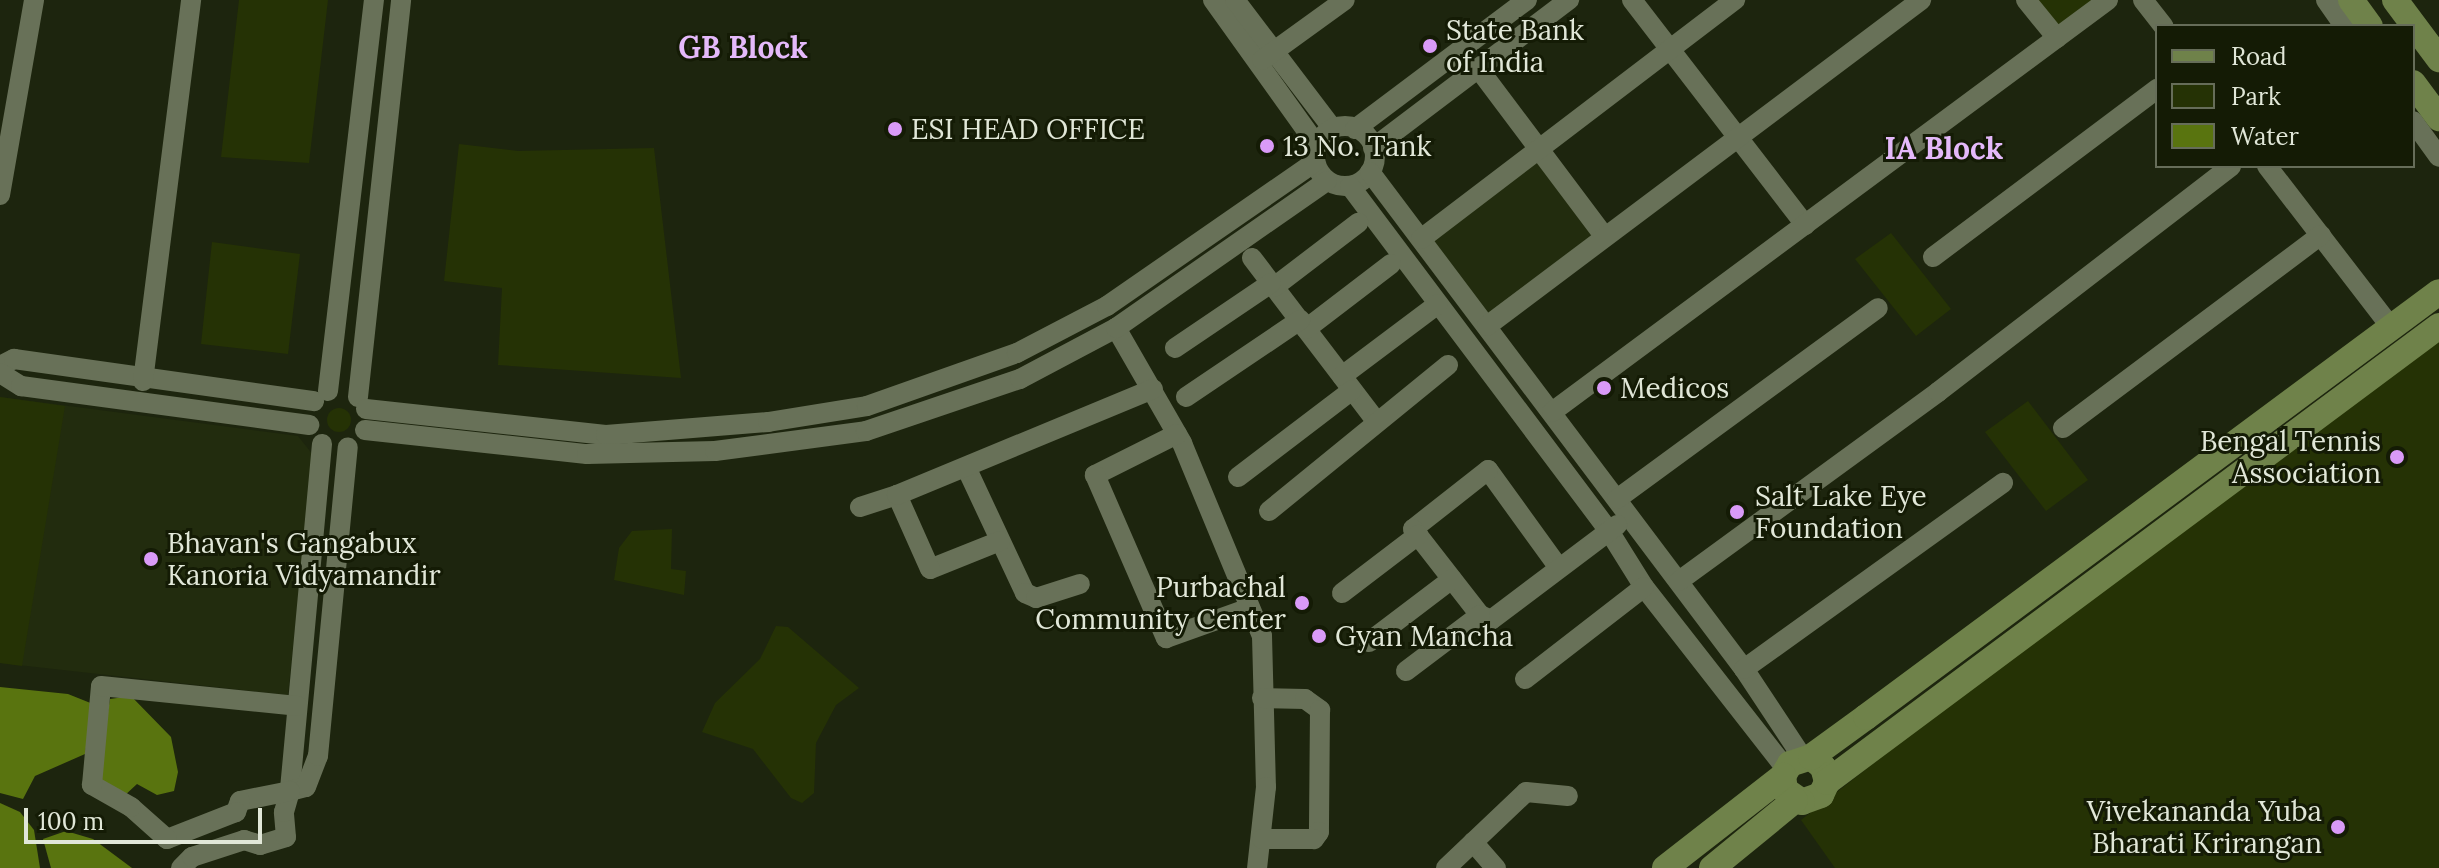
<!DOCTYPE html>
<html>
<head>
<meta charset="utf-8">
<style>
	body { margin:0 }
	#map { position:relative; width:2439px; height:868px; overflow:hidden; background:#1d250e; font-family:Lora,serif }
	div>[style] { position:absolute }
	.built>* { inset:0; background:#222c0e }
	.green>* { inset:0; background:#253205 }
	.round { border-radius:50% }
	.water>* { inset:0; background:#59740f }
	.minor>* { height:20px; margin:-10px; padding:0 10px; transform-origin:10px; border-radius:10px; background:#687158 }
	.minor>.ring { margin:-10px; padding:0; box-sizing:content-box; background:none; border:20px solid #687158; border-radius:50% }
	.major>* { height:26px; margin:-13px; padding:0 13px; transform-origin:13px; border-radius:13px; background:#6f824a }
	.dots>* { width:22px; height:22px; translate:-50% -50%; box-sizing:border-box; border:4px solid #141b05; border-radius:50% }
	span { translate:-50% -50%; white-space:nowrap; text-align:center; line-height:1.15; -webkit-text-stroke:6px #141b05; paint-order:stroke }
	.poi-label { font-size:28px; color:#e1e7d8 }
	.left { translate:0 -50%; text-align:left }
	.right { translate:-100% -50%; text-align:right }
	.neighbourhood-label { font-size:30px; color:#e4b9fa; font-weight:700 }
	.legend { position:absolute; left:2155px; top:24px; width:260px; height:144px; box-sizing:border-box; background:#141b05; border:2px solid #666d59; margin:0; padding:10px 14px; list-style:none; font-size:24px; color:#e1e7d8 }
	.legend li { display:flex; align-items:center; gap:16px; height:40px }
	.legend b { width:40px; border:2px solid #666d59 }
	.scale { position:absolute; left:24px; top:808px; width:238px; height:36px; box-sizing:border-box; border:4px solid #e1e7d8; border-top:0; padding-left:10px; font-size:24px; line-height:28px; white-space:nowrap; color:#e1e7d8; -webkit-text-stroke:6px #141b05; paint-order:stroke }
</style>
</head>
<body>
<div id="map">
	<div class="built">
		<div style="clip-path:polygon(1539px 157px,1599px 237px,1491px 320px,1429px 240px)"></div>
		<div style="clip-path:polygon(0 397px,298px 436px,313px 455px,288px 695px,0 663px)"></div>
	</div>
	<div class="green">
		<div style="clip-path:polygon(239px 0,328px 0,309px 163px,221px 157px)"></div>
		<div style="clip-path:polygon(2034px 0,2098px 0,2058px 32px)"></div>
		<div style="clip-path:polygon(459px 144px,518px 151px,654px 148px,681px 378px,498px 365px,502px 288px,444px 281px)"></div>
		<div style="clip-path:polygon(1891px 233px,1951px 309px,1916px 336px,1855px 259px)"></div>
		<div style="clip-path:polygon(212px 242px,300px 254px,288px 354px,201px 344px)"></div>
		<div style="clip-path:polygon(2439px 334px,2439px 868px,1835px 868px,1801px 820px,2057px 620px)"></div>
		<div style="clip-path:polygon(0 397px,65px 406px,22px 666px,0 663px)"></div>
		<div style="clip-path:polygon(2028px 401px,2088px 480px,2046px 511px,1985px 432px)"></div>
		<div class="round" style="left:327px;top:408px;width:24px;height:24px"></div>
		<div style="clip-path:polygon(672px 529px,671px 569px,686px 571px,684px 595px,614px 580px,619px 548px,632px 531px)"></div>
		<div style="clip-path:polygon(776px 626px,788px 627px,859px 688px,836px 705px,816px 743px,814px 793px,802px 803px,791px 798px,753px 749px,702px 732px,715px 703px,760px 659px)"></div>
	</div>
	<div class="water">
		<div style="clip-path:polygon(0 687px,68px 694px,93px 704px,85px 754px,35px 776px,23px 799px,0 793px)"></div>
		<div style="clip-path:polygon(131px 696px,171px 737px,178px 772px,174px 791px,157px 795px,137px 784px,123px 797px,111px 792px,98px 774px,110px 699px)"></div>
		<div style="clip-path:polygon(0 803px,20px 812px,34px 830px,40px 868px,0 868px)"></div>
		<div style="clip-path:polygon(66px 831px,93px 839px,132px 868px,51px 868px,43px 839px)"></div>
	</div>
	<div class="minor">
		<div style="left:1213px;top:0;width:178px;rotate:54.4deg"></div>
		<div style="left:1235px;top:0;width:162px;rotate:52.8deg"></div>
		<div style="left:1632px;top:0;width:284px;rotate:52.4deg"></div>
		<div style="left:2026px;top:0;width:49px;rotate:50.8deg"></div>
		<div style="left:2143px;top:0;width:33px;rotate:52deg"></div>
		<div style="left:2326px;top:0;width:32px;rotate:55deg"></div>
		<div style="left:1262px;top:60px;width:102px;rotate:-35.9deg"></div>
		<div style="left:1478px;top:68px;width:211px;rotate:53.1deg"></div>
		<div style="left:2413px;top:121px;width:44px;rotate:54.2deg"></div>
		<div class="ring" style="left:1315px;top:126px;width:40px;height:40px"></div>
		<div style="left:1355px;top:129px;width:215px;rotate:-36.9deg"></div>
		<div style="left:1373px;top:148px;width:246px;rotate:-37.1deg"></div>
		<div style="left:2267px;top:166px;width:203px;rotate:52.4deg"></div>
		<div style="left:1370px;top:172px;width:622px;rotate:53.04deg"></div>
		<div style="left:1744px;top:669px;width:107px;rotate:56.5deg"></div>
		<div style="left:1350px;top:186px;width:431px;rotate:53.1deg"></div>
		<div style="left:1609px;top:531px;width:66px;rotate:58deg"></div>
		<div style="left:1644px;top:587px;width:231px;rotate:52deg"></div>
		<div style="left:0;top:195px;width:198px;rotate:-80.1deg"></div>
		<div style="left:1421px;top:239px;width:395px;rotate:-37.3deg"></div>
		<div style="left:1933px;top:257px;width:280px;rotate:-36.9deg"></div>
		<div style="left:1252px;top:258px;width:205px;rotate:52.7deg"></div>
		<div style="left:1274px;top:287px;width:106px;rotate:-37.3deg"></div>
		<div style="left:1487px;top:326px;width:543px;rotate:-36.91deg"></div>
		<div style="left:1116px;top:328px;width:133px;rotate:60.1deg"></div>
		<div style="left:1182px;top:443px;width:209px;rotate:67.5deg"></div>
		<div style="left:1262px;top:636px;width:151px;rotate:88.5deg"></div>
		<div style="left:1266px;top:787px;width:81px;rotate:96.3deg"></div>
		<div style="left:1306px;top:329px;width:107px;rotate:-37.4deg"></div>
		<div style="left:1175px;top:348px;width:116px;rotate:-34.1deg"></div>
		<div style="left:0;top:366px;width:16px;rotate:-27deg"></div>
		<div style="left:14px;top:359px;width:303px;rotate:8deg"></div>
		<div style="left:0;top:373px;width:25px;rotate:32deg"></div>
		<div style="left:21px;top:386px;width:291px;rotate:7.7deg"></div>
		<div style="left:1342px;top:376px;width:120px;rotate:-36.9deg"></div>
		<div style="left:143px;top:381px;width:384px;rotate:-82.8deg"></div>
		<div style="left:328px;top:391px;width:394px;rotate:-83.3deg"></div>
		<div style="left:358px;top:397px;width:399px;rotate:-83.8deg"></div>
		<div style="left:1186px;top:397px;width:138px;rotate:-34deg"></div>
		<div style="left:366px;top:409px;width:241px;rotate:6.2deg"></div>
		<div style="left:606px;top:435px;width:163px;rotate:-4.6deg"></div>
		<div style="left:768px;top:422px;width:100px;rotate:-9.2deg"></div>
		<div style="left:867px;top:406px;width:159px;rotate:-19.5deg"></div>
		<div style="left:1017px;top:353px;width:102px;rotate:-27.6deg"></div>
		<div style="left:1107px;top:306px;width:253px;rotate:-34.7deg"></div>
		<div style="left:1552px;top:412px;width:692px;rotate:-36.54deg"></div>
		<div style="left:2063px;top:428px;width:322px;rotate:-36.8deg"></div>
		<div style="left:365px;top:430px;width:223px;rotate:6.2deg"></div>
		<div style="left:587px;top:454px;width:128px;rotate:-1.3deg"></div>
		<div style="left:715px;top:451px;width:152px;rotate:-7.5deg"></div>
		<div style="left:866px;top:431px;width:163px;rotate:-18.7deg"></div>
		<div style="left:1020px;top:379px;width:109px;rotate:-28deg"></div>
		<div style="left:1116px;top:328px;width:257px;rotate:-34.9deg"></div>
		<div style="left:1177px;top:434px;width:92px;rotate:153.4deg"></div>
		<div style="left:1095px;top:475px;width:178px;rotate:66.5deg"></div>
		<div style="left:1166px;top:638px;width:89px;rotate:-19.7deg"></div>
		<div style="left:322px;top:444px;width:348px;rotate:95.3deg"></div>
		<div style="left:290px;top:791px;width:16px;rotate:-14deg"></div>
		<div style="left:306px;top:787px;width:33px;rotate:-69deg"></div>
		<div style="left:318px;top:756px;width:310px;rotate:-84.5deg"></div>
		<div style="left:966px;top:467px;width:139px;rotate:64.9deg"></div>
		<div style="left:1025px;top:593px;width:12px;rotate:24deg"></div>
		<div style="left:1036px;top:598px;width:46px;rotate:-17.7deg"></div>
		<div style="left:1238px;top:477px;width:143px;rotate:-37.3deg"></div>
		<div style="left:1617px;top:499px;width:323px;rotate:-36.2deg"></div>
		<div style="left:860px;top:507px;width:39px;rotate:-18deg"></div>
		<div style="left:1269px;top:511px;width:231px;rotate:-39.2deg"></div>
		<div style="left:1000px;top:541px;width:75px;rotate:158.2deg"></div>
		<div style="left:930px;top:569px;width:81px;rotate:-114deg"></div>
		<div style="left:897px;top:495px;width:277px;rotate:-22.5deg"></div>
		<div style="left:1559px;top:568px;width:121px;rotate:-125.9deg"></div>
		<div style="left:1488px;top:470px;width:95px;rotate:141.8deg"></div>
		<div style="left:1413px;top:529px;width:109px;rotate:52.1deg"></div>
		<div style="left:1480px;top:615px;width:12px;rotate:24deg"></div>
		<div style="left:1491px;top:620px;width:158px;rotate:-37deg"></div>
		<div style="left:1679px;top:581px;width:321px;rotate:-36.1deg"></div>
		<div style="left:1938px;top:392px;width:370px;rotate:-37.6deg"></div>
		<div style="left:1342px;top:593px;width:96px;rotate:-37.3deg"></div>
		<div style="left:1369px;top:642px;width:104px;rotate:-37.2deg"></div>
		<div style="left:1744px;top:669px;width:319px;rotate:-35.7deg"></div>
		<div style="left:1406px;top:671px;width:93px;rotate:-37.1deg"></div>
		<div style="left:1525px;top:679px;width:150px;rotate:-37.7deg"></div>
		<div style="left:1262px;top:698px;width:43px;rotate:1.3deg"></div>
		<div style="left:1305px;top:699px;width:19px;rotate:36deg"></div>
		<div style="left:1320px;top:710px;width:122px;rotate:90.5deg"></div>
		<div style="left:1319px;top:832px;width:9px;rotate:126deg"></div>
		<div style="left:1314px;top:839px;width:52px;rotate:180deg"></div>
		<div style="left:1473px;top:842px;width:35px;rotate:49deg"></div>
		<div style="left:181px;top:868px;width:16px;rotate:-45deg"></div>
		<div style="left:192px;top:857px;width:55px;rotate:-18.1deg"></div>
		<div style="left:244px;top:840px;width:17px;rotate:17deg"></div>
		<div style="left:260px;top:845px;width:27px;rotate:-17deg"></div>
		<div style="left:286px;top:837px;width:25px;rotate:-95deg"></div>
		<div style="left:284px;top:812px;width:22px;rotate:-74deg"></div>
		<div style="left:290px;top:791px;width:51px;rotate:168.7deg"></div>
		<div style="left:240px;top:801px;width:12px;rotate:110deg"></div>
		<div style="left:236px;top:812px;width:74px;rotate:158.6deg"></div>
		<div style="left:167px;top:839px;width:48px;rotate:-138.4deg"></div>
		<div style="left:131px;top:807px;width:45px;rotate:-150.6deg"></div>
		<div style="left:92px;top:785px;width:99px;rotate:-84.8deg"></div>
		<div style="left:101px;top:686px;width:197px;rotate:5.8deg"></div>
		<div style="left:1446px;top:868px;width:110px;rotate:-43.5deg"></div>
		<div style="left:1526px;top:792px;width:42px;rotate:5.4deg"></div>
	</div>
	<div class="major">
		<div style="left:2351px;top:0;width:32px;rotate:54deg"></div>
		<div style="left:2395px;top:0;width:74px;rotate:53.3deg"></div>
		<div style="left:2413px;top:83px;width:44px;rotate:53.4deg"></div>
		<div style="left:1811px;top:757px;width:16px;rotate:40deg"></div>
		<div style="left:1823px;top:767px;width:16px;rotate:75deg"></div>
		<div style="left:1827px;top:782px;width:14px;rotate:115deg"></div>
		<div style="left:1821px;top:795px;width:20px;rotate:160deg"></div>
		<div style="left:1802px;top:802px;width:21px;rotate:-145deg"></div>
		<div style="left:1785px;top:790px;width:14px;rotate:-98deg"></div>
		<div style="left:1783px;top:776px;width:14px;rotate:-60deg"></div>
		<div style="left:1790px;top:764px;width:22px;rotate:-18deg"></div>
		<div style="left:1811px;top:757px;width:68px;rotate:-36deg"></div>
		<div style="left:1866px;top:717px;width:713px;rotate:-36.56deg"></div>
		<div style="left:1827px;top:782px;width:763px;rotate:-36.69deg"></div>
		<div style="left:1665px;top:868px;width:150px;rotate:-37.9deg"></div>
		<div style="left:1712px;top:868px;width:107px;rotate:-39.3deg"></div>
	</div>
	<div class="dots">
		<div style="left:1430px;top:46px;background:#d99af7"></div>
		<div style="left:895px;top:129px;background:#d99af7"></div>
		<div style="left:1267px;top:146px;background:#d99af7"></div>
		<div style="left:1604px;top:388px;background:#d99af7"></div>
		<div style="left:2397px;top:457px;background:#d99af7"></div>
		<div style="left:1737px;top:512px;background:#d99af7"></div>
		<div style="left:151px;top:559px;background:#d99af7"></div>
		<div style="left:1302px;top:603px;background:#d99af7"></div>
		<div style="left:1319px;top:636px;background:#d99af7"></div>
		<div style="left:2338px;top:827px;background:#d99af7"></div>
	</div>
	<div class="poi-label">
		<span class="left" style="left:1446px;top:46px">State Bank<br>of India</span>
		<span class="left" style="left:911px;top:129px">ESI HEAD OFFICE</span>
		<span class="left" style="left:1283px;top:146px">13 No. Tank</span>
		<span class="left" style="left:1620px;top:388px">Medicos</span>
		<span class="right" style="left:2381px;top:457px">Bengal Tennis<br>Association</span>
		<span class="left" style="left:1755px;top:512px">Salt Lake Eye<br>Foundation</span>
		<span class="left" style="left:167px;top:559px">Bhavan's Gangabux<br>Kanoria Vidyamandir</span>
		<span class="right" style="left:1286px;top:603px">Purbachal<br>Community Center</span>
		<span class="left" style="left:1335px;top:636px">Gyan Mancha</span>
		<span class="right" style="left:2322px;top:827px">Vivekananda Yuba<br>Bharati Krirangan</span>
	</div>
	<div class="neighbourhood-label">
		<span style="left:743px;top:47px">GB Block</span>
		<span style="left:1944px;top:148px">IA Block</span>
	</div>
	<ul class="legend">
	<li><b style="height:10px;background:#6f824a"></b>Road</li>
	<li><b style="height:22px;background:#253205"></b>Park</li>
	<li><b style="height:22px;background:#59740f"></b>Water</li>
	</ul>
	<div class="scale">100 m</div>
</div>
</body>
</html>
